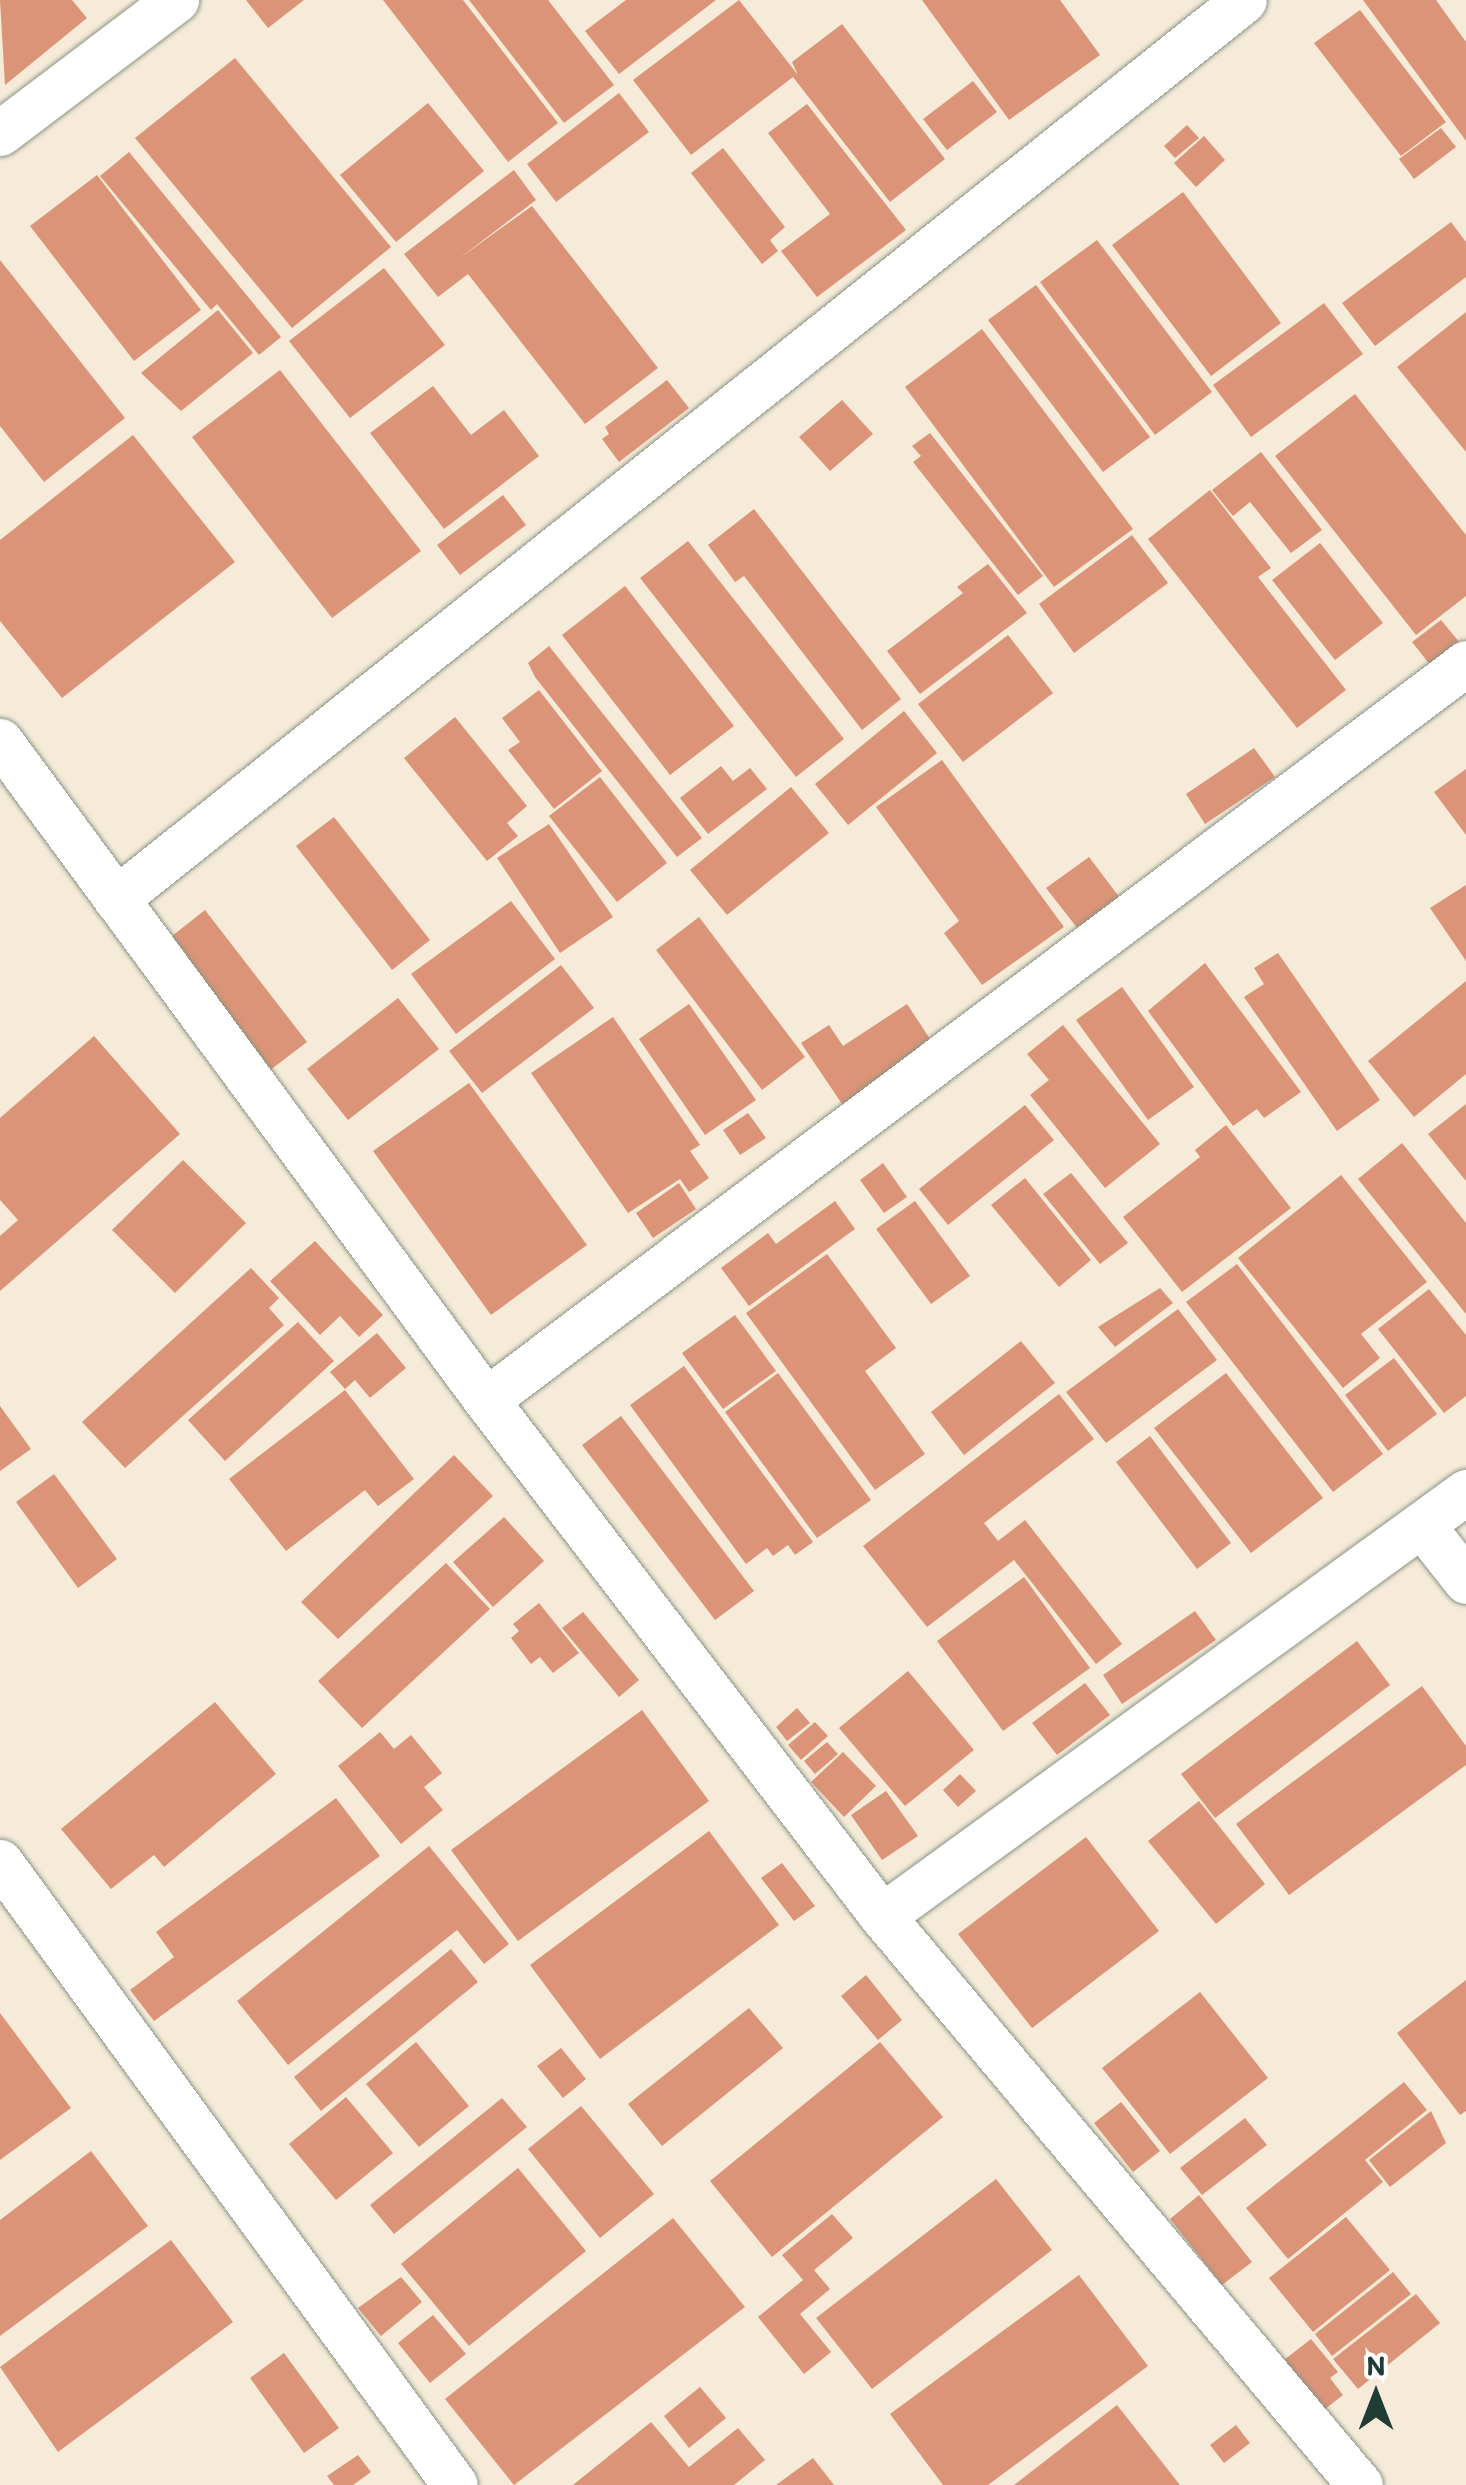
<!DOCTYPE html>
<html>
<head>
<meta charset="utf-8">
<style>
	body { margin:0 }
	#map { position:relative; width:1466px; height:2485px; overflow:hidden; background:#f5ebd8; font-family:Itim,sans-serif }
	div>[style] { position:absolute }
	.building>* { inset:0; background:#db9477 }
	.roads { filter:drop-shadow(0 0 2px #8a9486) drop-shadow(0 0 2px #8a9486) }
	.minor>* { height:45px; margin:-22.5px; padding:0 22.5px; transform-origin:22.5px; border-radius:22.5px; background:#fff }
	span { translate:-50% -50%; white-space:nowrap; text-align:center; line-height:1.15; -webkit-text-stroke:8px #fff; paint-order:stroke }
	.north { position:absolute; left:1326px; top:2345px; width:100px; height:100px; -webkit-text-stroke:8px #fff; paint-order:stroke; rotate:0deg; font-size:28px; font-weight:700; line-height:40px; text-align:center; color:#1f3d34 }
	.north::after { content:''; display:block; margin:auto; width:35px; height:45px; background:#1f3d34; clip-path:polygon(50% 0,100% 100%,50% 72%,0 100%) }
</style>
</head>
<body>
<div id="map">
	<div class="building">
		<div style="clip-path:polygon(0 0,72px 0,87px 18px,5px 85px)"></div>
		<div style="clip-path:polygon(246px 0,304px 0,268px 28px)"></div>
		<div style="clip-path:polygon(383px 0,463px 0,558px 123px,508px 162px)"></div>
		<div style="clip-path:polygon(469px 0,548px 0,614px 85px,564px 123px)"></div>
		<div style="clip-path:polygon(626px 0,716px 0,619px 74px,585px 31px)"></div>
		<div style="clip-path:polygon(739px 0,798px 75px,792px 62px,842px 24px,945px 159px,890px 202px,793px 77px,691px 155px,633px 80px)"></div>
		<div style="clip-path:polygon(922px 0,1060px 0,1100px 55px,1009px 120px)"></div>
		<div style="clip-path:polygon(1363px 0,1436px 0,1466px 42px,1466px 141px)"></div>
		<div style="clip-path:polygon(1360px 10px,1446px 122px,1401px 156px,1314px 43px)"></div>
		<div style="clip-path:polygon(235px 58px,391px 247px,292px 328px,135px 138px)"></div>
		<div style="clip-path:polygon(973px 81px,997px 112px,947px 150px,923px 119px)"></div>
		<div style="clip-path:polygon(619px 93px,649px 132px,556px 202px,527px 164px)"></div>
		<div style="clip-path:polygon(428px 103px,484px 171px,396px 242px,340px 175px)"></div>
		<div style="clip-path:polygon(807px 104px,906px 230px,817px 297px,781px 251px,830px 214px,768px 133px)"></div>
		<div style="clip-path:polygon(1187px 125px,1199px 138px,1175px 158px,1164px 146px)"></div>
		<div style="clip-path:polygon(1441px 128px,1456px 147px,1414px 179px,1399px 159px)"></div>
		<div style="clip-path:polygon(1204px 136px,1225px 160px,1196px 187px,1174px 163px)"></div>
		<div style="clip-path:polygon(723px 148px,785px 227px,770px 240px,778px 251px,762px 264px,691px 173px)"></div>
		<div style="clip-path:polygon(129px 152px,281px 337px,259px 355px,217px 304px,211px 310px,100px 176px)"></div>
		<div style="clip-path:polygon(514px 170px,536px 200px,457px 260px,532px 206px,658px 368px,585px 424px,468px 274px,438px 297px,404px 254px)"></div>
		<div style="clip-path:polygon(97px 175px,201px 310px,134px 361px,30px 226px)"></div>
		<div style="clip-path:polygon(1183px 192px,1281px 323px,1211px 376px,1112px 245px)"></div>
		<div style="clip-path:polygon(1451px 222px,1466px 242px,1466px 277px,1375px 346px,1342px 303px)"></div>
		<div style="clip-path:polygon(1097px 240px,1212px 392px,1155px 435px,1040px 282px)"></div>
		<div style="clip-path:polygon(0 260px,125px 418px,44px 482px,0 426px)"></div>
		<div style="clip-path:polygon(384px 268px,445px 345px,350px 418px,289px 341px)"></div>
		<div style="clip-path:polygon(1036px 285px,1150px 437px,1103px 472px,988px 320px)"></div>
		<div style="clip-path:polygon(1324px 303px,1363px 354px,1251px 437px,1213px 385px)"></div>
		<div style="clip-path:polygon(218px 310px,253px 353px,181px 411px,141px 373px)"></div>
		<div style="clip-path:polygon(1466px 312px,1466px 452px,1397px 367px)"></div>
		<div style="clip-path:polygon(982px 329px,1133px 529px,1054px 587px,905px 387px)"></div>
		<div style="clip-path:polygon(280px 370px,421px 551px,332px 618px,192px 437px)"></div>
		<div style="clip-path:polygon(667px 380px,689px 408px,619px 462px,602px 439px,609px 434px,605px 427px)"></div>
		<div style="clip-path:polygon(433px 386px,471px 435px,504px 410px,539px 456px,444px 529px,370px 433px)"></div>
		<div style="clip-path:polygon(1355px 394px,1466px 535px,1466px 596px,1416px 635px,1275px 456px)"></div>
		<div style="clip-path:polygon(842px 400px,873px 434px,830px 471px,799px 437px)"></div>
		<div style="clip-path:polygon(930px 433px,1043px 576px,1018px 595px,913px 462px,921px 456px,912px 446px)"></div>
		<div style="clip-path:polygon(133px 435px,235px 562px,62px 698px,0 621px,0 540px)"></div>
		<div style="clip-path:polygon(1261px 452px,1322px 530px,1291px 553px,1250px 502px,1233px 516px,1212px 490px)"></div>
		<div style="clip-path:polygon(1210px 490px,1271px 568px,1258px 577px,1346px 690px,1297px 728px,1148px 539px)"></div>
		<div style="clip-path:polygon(503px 495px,526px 525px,460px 575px,437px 545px)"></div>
		<div style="clip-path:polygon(754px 509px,901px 699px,862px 730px,744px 576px,735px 582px,708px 545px)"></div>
		<div style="clip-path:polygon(1132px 535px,1168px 583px,1074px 653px,1039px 604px)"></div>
		<div style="clip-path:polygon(688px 541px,844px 739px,796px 777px,640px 578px)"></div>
		<div style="clip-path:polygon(1320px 543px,1383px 623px,1335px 660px,1272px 580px)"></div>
		<div style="clip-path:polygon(988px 564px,1027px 613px,920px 694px,887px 651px,963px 593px,957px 587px)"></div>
		<div style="clip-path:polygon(625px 586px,734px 726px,670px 775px,562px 635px)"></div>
		<div style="clip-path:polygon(1441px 620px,1460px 643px,1431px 666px,1412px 642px)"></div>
		<div style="clip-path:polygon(1008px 635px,1053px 693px,963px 762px,918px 704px)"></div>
		<div style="clip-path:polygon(549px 646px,702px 838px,677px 857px,535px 677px,528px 663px)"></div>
		<div style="clip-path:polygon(539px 690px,602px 771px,554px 809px,508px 750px,520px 742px,502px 718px)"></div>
		<div style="clip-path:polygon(904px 711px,937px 753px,848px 825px,815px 784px)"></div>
		<div style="clip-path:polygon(455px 717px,527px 806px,507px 823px,518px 836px,487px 861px,404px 758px)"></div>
		<div style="clip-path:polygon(1254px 748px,1275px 777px,1205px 824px,1186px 794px)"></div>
		<div style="clip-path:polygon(942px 760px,1064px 927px,982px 985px,944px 933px,959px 921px,876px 807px)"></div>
		<div style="clip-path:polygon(721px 766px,733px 781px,750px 768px,767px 789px,708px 834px,680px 798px)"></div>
		<div style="clip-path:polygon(1466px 769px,1466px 835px,1434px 792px)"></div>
		<div style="clip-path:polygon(600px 777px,667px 863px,617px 902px,549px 816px)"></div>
		<div style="clip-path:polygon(791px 787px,829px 833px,727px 915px,690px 870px)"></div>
		<div style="clip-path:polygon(334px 817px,430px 940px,392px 970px,296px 846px)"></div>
		<div style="clip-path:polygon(549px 824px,613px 917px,560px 953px,497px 858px)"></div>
		<div style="clip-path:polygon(1089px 857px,1120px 898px,1078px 929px,1046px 888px)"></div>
		<div style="clip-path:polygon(1466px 885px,1466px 961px,1430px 908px)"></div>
		<div style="clip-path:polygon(511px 901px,555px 959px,456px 1034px,411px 974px)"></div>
		<div style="clip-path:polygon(205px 910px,307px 1042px,261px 1077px,173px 962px,185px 953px,172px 936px)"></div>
		<div style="clip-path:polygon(699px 917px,805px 1057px,762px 1090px,656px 950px)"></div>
		<div style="clip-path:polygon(1278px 953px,1380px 1100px,1337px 1131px,1244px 997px,1264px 984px,1254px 968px)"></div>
		<div style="clip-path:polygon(1205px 963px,1301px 1092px,1264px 1118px,1257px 1109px,1233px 1126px,1148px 1011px)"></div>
		<div style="clip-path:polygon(561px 965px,594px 1008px,482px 1093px,449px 1051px)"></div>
		<div style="clip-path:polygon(1466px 981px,1466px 1074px,1414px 1117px,1368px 1061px)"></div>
		<div style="clip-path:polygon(1122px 987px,1194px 1087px,1148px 1120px,1076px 1020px)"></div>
		<div style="clip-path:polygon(398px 998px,439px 1049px,348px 1120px,307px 1069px)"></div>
		<div style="clip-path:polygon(689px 1004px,756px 1100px,705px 1135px,639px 1039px)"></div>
		<div style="clip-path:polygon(907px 1004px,936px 1048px,844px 1107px,801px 1043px,829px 1025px,843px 1046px)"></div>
		<div style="clip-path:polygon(613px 1017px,700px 1145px,690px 1151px,709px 1178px,689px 1192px,680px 1179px,628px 1213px,531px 1073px)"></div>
		<div style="clip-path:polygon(1063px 1025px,1160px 1144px,1105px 1188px,1030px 1095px,1049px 1080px,1027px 1054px)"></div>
		<div style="clip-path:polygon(94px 1036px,180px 1134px,0 1291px,0 1236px,18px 1220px,0 1200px,0 1118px)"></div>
		<div style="clip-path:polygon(469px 1083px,587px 1245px,491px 1315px,373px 1151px)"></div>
		<div style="clip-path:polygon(1466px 1104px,1466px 1181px,1428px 1134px)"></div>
		<div style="clip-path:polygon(1025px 1105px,1054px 1140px,948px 1225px,919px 1189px)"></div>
		<div style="clip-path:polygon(748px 1113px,766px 1138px,740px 1155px,723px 1130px)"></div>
		<div style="clip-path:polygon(1226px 1125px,1291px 1208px,1182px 1292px,1123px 1217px,1200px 1157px,1195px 1150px)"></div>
		<div style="clip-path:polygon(1402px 1143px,1466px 1223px,1466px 1314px,1358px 1179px)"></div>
		<div style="clip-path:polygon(183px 1160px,246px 1223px,175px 1293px,112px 1230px)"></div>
		<div style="clip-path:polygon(883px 1163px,907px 1197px,884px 1213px,860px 1180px)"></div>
		<div style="clip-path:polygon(1071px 1173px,1128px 1243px,1100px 1264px,1043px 1194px)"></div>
		<div style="clip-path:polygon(1341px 1175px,1427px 1282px,1361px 1334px,1380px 1358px,1343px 1388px,1238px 1258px)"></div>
		<div style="clip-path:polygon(1025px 1178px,1091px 1260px,1059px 1287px,991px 1205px)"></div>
		<div style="clip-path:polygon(679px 1183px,696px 1209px,653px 1238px,636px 1213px)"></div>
		<div style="clip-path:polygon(835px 1201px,855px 1229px,749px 1306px,721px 1268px,768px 1233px,776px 1244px)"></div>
		<div style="clip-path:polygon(915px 1201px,970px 1276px,931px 1304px,876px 1229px)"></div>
		<div style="clip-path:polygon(315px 1241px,383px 1315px,359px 1337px,340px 1316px,320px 1335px,270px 1281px)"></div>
		<div style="clip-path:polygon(827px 1254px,896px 1348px,865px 1371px,925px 1454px,875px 1490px,746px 1313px)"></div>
		<div style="clip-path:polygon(1237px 1264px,1383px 1454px,1333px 1492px,1186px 1302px)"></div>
		<div style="clip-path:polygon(251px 1268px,279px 1298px,269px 1308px,284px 1325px,125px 1468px,82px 1422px)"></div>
		<div style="clip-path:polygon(1160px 1288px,1173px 1303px,1115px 1347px,1098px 1327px)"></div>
		<div style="clip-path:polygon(1429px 1289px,1466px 1335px,1466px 1396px,1444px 1413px,1378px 1329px)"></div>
		<div style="clip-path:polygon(1178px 1309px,1217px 1360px,1106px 1443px,1066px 1392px)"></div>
		<div style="clip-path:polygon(735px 1315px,776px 1371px,723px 1409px,682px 1353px)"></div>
		<div style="clip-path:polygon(298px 1322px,334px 1361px,225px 1461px,188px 1420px)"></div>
		<div style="clip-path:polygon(377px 1333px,406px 1368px,370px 1398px,355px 1380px,345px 1389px,330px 1372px)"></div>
		<div style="clip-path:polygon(1021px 1341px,1055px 1383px,964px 1455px,931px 1412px)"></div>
		<div style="clip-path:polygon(1394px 1358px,1437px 1414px,1388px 1451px,1345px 1395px)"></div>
		<div style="clip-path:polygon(684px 1366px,813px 1542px,795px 1555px,788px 1545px,773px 1556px,767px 1548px,746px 1564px,630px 1405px)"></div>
		<div style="clip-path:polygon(778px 1373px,871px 1500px,817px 1538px,725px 1412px)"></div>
		<div style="clip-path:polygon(1226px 1373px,1323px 1498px,1251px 1553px,1154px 1428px)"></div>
		<div style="clip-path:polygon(345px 1390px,414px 1479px,378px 1506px,365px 1490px,286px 1551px,229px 1479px)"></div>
		<div style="clip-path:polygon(1059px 1394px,1094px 1439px,984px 1523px,998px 1541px,1025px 1520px,1122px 1644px,1096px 1664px,1014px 1560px,927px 1627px,863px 1546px)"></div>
		<div style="clip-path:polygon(0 1406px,31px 1449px,0 1471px)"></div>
		<div style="clip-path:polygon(621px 1416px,754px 1591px,715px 1620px,582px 1445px)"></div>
		<div style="clip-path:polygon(1150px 1436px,1231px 1543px,1197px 1569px,1116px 1462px)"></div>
		<div style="clip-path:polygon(454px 1455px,493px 1496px,338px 1639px,301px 1602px)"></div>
		<div style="clip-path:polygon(54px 1474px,117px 1559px,78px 1588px,16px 1502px)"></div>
		<div style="clip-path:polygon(504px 1517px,544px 1561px,493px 1607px,453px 1562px)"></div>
		<div style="clip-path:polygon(446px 1563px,490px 1609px,362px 1728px,318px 1681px)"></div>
		<div style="clip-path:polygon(1024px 1577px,1090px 1668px,1003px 1731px,937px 1641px)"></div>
		<div style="clip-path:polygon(539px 1603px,579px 1653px,553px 1673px,540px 1657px,531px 1664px,511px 1638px,519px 1631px,513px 1624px)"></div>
		<div style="clip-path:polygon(1195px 1611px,1216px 1640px,1122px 1704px,1103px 1675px)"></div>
		<div style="clip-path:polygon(583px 1612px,639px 1680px,619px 1697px,562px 1628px)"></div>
		<div style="clip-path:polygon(1357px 1641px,1390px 1685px,1215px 1818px,1181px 1774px)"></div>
		<div style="clip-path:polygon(908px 1671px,974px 1750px,905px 1806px,839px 1728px)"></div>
		<div style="clip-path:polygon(1085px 1683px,1110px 1715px,1057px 1755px,1032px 1723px)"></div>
		<div style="clip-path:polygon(1422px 1686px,1466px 1746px,1466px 1765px,1289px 1895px,1236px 1824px)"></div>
		<div style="clip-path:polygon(215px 1702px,276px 1774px,164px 1867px,154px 1855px,111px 1889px,61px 1829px)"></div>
		<div style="clip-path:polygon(797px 1708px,810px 1723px,787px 1741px,776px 1727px)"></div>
		<div style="clip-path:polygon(642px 1710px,709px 1801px,518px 1941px,451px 1850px)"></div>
		<div style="clip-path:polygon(815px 1722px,828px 1736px,801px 1760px,788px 1745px)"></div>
		<div style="clip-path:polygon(380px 1732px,394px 1749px,411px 1735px,442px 1773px,424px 1787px,443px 1810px,401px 1844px,338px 1766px)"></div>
		<div style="clip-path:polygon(827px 1742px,838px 1754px,815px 1774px,804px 1761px)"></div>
		<div style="clip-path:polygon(843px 1752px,876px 1786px,844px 1817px,811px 1782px)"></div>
		<div style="clip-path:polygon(960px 1774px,976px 1791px,958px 1807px,943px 1790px)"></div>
		<div style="clip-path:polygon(886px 1791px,918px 1836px,882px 1860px,851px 1815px)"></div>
		<div style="clip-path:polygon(336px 1798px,380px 1856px,154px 2021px,130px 1990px,174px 1957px,156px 1932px)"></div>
		<div style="clip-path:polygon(1199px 1801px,1265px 1884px,1216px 1924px,1148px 1841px)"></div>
		<div style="clip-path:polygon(709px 1831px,779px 1925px,600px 2059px,530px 1965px)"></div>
		<div style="clip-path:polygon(1086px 1837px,1159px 1931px,1032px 2028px,958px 1934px)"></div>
		<div style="clip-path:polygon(429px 1846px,509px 1944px,484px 1964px,457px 1930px,288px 2065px,237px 2001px)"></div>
		<div style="clip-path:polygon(782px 1863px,815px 1906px,794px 1921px,761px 1878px)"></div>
		<div style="clip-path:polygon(451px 1949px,478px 1982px,321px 2111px,294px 2077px)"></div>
		<div style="clip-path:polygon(866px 1975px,902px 2020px,878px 2040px,841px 1996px)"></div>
		<div style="clip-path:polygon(1466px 1980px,1466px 2111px,1460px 2115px,1397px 2033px)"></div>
		<div style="clip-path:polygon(1200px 1992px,1268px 2078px,1170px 2154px,1102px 2068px)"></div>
		<div style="clip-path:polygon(749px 2008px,783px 2048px,662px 2146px,628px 2104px)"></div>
		<div style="clip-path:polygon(0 2013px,71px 2108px,0 2160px)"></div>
		<div style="clip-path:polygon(416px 2042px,469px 2106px,419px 2147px,366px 2084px)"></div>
		<div style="clip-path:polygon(880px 2042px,943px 2117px,772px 2257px,710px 2181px)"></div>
		<div style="clip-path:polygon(561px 2048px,586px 2079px,563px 2098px,537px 2066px)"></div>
		<div style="clip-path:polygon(1404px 2082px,1427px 2110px,1365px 2160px,1383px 2182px,1288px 2259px,1246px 2208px)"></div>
		<div style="clip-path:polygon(346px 2097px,393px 2153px,336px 2200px,289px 2144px)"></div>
		<div style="clip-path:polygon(502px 2098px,527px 2127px,394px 2234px,370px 2205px)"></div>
		<div style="clip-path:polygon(1121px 2102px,1160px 2151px,1133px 2172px,1094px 2123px)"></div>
		<div style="clip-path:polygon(581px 2106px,654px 2194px,600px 2238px,528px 2149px)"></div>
		<div style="clip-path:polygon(1431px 2111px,1446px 2143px,1390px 2187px,1369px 2160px)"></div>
		<div style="clip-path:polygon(1245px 2118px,1267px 2145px,1202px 2195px,1180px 2168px)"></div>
		<div style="clip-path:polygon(91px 2151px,148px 2226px,0 2336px,0 2220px)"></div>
		<div style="clip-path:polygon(518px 2168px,586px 2251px,469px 2346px,401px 2264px)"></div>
		<div style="clip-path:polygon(996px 2179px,1052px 2250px,872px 2389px,816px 2318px)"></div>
		<div style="clip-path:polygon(1199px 2195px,1252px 2262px,1222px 2285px,1170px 2219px)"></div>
		<div style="clip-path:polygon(832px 2214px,853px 2238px,814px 2270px,830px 2289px,800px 2314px,831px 2352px,804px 2374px,758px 2317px,803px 2280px,782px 2255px)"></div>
		<div style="clip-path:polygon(1346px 2217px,1390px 2270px,1313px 2332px,1269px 2278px)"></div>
		<div style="clip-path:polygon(673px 2218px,745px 2307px,514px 2485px,445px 2399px)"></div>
		<div style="clip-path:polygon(171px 2240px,233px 2322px,58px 2452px,0 2367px)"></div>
		<div style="clip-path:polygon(1393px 2272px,1411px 2294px,1332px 2356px,1315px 2334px)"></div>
		<div style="clip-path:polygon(1079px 2275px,1148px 2366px,988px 2485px,943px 2485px,890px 2414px)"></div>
		<div style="clip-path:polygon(401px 2277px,422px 2302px,381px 2336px,358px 2308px)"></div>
		<div style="clip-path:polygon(1416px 2294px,1440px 2323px,1358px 2389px,1333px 2359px)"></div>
		<div style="clip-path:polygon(433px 2315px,466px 2354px,430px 2383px,398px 2343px)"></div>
		<div style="clip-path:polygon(1311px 2339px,1338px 2372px,1330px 2378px,1343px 2395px,1315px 2417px,1275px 2367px)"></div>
		<div style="clip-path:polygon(284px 2353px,339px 2428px,304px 2453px,250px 2378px)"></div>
		<div style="clip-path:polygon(700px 2387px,726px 2418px,689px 2448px,664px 2416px)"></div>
		<div style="clip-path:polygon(1117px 2405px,1180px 2485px,1014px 2485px)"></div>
		<div style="clip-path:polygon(651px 2422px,689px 2467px,738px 2428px,765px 2460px,734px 2485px,573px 2485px)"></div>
		<div style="clip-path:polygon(1236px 2425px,1250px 2443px,1224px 2463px,1210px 2445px)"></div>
		<div style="clip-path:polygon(358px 2455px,371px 2472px,353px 2485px,334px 2485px,327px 2476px)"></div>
		<div style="clip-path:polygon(813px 2458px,834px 2485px,776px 2485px)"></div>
	</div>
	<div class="roads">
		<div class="minor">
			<div style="left:0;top:133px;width:221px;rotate:-37.1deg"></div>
			<div style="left:0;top:741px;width:819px;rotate:53.59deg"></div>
			<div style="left:486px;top:1400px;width:650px;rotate:52.5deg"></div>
			<div style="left:882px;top:1916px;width:743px;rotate:49.97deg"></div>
			<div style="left:116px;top:899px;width:1442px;rotate:-38.55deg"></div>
			<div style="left:486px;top:1400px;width:1226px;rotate:-36.94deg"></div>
			<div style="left:1422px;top:1525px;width:71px;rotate:51.8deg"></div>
			<div style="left:0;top:1862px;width:771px;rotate:53.86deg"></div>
			<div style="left:882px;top:1916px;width:722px;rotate:-35.98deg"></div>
		</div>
	</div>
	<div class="north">N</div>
</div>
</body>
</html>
